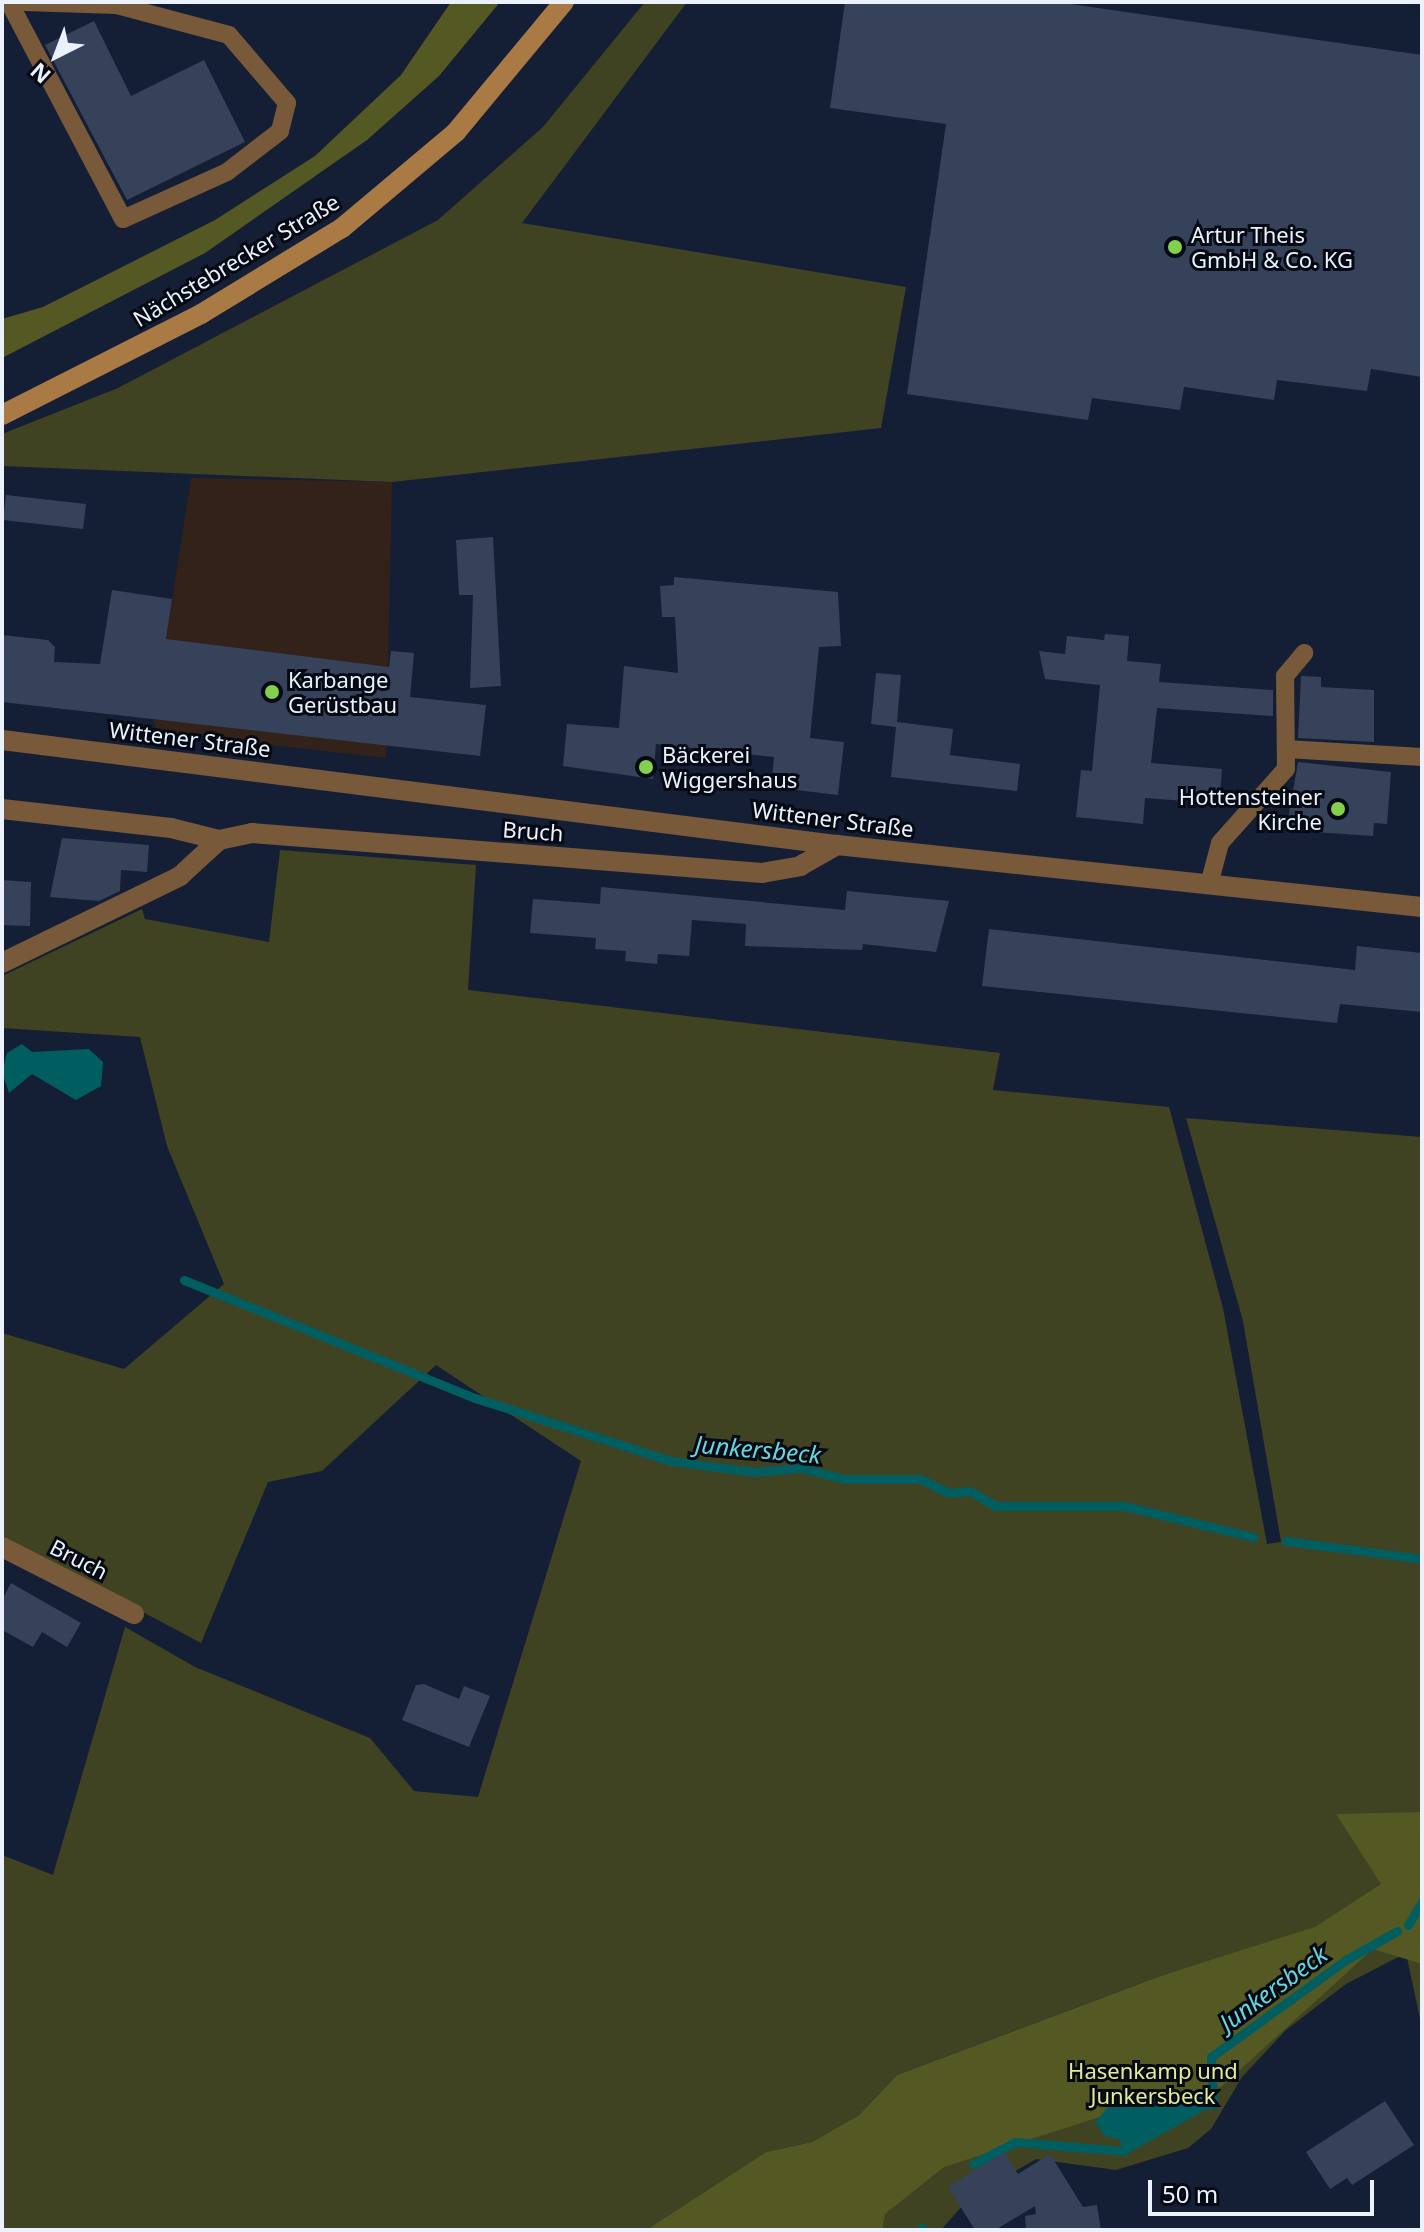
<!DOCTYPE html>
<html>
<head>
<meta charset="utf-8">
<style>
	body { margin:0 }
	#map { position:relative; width:1424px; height:2232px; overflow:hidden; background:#141f35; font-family:"Noto Sans",sans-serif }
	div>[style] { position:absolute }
	.commercial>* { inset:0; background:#33221a }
	.green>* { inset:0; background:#404321 }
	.forest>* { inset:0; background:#545823 }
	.water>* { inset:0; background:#005e61 }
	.stream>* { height:9px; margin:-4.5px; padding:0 4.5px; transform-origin:4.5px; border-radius:4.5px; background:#005e61 }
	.building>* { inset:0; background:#35425a }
	.service>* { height:18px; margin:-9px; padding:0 9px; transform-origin:9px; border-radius:9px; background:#785a3a }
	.minor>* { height:20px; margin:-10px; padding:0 10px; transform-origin:10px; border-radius:10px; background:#785a3a }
	.secondary>* { height:20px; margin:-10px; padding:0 10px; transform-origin:10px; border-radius:10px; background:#aa7a45 }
	.dots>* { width:22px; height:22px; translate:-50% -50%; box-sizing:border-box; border:4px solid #050913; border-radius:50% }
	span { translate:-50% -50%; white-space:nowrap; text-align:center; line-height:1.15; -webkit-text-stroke:6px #050913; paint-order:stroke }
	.poi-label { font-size:22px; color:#ebf2fe }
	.left { translate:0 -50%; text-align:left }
	.right { translate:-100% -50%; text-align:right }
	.street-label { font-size:22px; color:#ebf2fe }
	.park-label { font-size:22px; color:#e3eb99 }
	.water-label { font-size:24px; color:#64d8dd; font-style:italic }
	.frame { position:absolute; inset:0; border:4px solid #ebf2fe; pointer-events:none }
	.north { position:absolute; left:16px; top:16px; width:80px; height:80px; -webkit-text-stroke:6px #050913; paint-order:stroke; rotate:222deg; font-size:22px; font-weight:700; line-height:32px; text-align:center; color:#ebf2fe }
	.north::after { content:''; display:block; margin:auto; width:28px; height:36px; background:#ebf2fe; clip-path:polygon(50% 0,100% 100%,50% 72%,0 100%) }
	.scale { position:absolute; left:1148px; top:2180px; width:226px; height:36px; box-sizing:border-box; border:4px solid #ebf2fe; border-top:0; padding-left:10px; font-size:24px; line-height:28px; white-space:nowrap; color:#ebf2fe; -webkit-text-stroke:6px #050913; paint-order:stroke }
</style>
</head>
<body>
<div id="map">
	<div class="commercial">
		<div style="clip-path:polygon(191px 478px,392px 482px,386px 758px,159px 732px,153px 722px)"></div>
	</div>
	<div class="green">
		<div style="clip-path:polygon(645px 2px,687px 2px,522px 223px,906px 287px,881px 428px,392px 482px,2px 466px,2px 434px,118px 388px,438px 220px,543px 127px)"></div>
		<div style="clip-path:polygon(280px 850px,476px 865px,468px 990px,1000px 1053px,993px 1090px,1169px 1107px,1223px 1308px,1267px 1544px,1281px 1542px,1243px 1321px,1186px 1118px,1422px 1137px,1422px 2028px,1406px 1953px,1346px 1984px,1286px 2030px,1242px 2077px,1211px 2129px,1188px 2148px,1116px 2170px,1036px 2159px,1002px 2179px,992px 2172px,941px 2230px,717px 2230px,1373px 1918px,1369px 1894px,1315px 1928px,1163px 1975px,897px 2075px,859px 2115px,812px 2142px,766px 2152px,646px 2230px,2px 2230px,2px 1855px,53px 1875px,125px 1627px,195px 1667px,370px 1738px,414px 1791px,478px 1797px,581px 1461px,436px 1365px,322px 1471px,268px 1482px,201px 1643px,2px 1537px,2px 1333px,124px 1369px,224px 1284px,167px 1146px,140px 1037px,2px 1028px,2px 976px,142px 909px,145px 919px,269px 942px)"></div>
	</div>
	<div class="forest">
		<div style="clip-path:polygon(451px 2px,500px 2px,439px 76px,367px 140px,205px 253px,2px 358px,2px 319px,43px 307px,215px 220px,315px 156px,401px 75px)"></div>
		<div style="clip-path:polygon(1422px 1812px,1422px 1964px,1373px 1949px,1221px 2087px,1109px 2114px,944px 2167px,885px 2214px,882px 2230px,646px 2230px,766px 2152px,812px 2142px,859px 2115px,897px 2075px,1163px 1975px,1315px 1927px,1381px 1884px,1336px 1814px)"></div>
	</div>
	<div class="water">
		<div style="clip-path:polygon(22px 1044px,32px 1052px,89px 1049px,103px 1062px,101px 1086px,76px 1100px,32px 1074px,9px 1093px,2px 1072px,7px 1053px)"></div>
		<div style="clip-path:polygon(1171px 2096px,1209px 2097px,1222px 2108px,1205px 2110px,1125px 2155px,1120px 2140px,1105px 2136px,1095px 2122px,1109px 2106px)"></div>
	</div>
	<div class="stream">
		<div style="left:184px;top:1280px;width:314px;rotate:22.1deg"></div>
		<div style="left:475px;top:1398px;width:206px;rotate:17.8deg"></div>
		<div style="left:671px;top:1461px;width:84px;rotate:7.5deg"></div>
		<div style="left:754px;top:1472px;width:47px;rotate:-4.9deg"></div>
		<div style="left:801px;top:1468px;width:44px;rotate:14.3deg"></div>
		<div style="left:844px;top:1479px;width:77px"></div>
		<div style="left:921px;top:1479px;width:30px;rotate:27deg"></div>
		<div style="left:948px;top:1493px;width:22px;rotate:-5deg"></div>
		<div style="left:970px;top:1491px;width:30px;rotate:30deg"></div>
		<div style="left:996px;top:1506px;width:128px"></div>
		<div style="left:1124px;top:1506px;width:133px;rotate:13.5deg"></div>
		<div style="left:1286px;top:1541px;width:137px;rotate:7.5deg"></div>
		<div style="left:1408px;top:1925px;width:27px;rotate:-59deg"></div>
		<div style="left:1213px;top:2100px;width:43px;rotate:-92.7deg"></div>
		<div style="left:1211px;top:2057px;width:164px;rotate:-35.8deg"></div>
		<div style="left:1344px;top:1961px;width:61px;rotate:-29.5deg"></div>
		<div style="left:973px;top:2164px;width:47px;rotate:-27.6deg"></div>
		<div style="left:1015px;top:2142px;width:109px;rotate:4.7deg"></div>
		<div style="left:920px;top:2230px;width:3px;rotate:-45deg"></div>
	</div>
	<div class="building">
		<div style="clip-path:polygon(845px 2px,1057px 2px,1422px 55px,1422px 377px,1371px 369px,1367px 391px,1277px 380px,1274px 400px,1184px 387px,1180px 410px,1092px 398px,1088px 420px,907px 394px,946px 124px,830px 108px)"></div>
		<div style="clip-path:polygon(94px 21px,131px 96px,204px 60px,245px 142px,127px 200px,45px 45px)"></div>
		<div style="clip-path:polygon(6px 495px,86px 504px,83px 529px,3px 520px)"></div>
		<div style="clip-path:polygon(493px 537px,501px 686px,470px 688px,473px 595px,459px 595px,456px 540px)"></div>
		<div style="clip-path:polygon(674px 577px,838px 592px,841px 646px,819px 647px,810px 738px,844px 742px,838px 795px,771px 787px,774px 757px,656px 744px,653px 779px,563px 766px,567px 724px,619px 728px,624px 666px,678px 673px,675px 617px,662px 617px,660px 586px,674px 585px)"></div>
		<div style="clip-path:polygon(112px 590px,172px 599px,166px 639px,389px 667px,391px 651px,414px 653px,410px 697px,486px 705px,480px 756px,2px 702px,2px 635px,48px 640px,55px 647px,54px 662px,100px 664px)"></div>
		<div style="clip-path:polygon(1105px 634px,1129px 636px,1127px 661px,1161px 664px,1159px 682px,1273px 690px,1273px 716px,1157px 708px,1151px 763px,1222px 769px,1220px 794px,1200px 792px,1199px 802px,1145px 798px,1143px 824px,1076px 817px,1081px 770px,1092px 771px,1100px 685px,1045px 679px,1039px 651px,1065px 654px,1067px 636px,1104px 640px)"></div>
		<div style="clip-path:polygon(876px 673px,901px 675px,897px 722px,953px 729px,950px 755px,1020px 764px,1017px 791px,891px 777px,896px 727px,871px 724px)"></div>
		<div style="clip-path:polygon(1301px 676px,1321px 677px,1321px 687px,1374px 690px,1374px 742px,1298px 738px)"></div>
		<div style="clip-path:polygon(1298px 762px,1391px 772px,1387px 824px,1374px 823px,1373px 836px,1286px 830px)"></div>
		<div style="clip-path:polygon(62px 838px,149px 845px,147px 872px,121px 870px,120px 891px,99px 901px,50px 897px)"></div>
		<div style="clip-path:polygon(2px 880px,31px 882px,30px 926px,2px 925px)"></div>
		<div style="clip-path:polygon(601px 887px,845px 910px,847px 891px,949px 901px,936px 952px,863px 944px,862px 950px,745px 946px,746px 924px,692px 920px,689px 956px,658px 954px,657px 964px,625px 961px,626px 951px,595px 949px,596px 938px,530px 933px,533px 899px,600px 904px)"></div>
		<div style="clip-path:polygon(989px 929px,1355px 970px,1357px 946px,1422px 953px,1422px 1012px,1340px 1004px,1337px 1023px,982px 986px)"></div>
		<div style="clip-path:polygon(11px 1583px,81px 1623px,67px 1647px,42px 1632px,33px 1647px,2px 1630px,2px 1600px)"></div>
		<div style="clip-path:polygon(424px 1684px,459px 1699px,464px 1686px,490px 1696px,469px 1747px,402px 1720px,416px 1685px)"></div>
		<div style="clip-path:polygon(1385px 2101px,1414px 2145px,1352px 2185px,1347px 2178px,1330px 2189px,1306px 2152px)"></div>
		<div style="clip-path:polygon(1004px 2152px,1018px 2174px,1050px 2154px,1083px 2207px,1097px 2205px,1101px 2230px,1026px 2230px,1025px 2216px,1036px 2214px,1035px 2206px,995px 2230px,975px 2230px,948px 2187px)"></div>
	</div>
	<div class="service">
		<div style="left:9px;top:2px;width:245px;rotate:62.3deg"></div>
		<div style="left:123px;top:219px;width:114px;rotate:-24.3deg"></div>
		<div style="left:227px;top:172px;width:67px;rotate:-37.7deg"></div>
		<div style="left:280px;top:131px;width:29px;rotate:-76deg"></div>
		<div style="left:287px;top:103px;width:89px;rotate:-130.5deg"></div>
		<div style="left:229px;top:35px;width:117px;rotate:-165.1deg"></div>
		<div style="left:116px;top:5px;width:91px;rotate:-178.1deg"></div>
		<div style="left:1286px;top:749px;width:136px;rotate:3.4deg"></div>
		<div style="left:1209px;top:885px;width:43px;rotate:-75.3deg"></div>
		<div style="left:1220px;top:843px;width:99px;rotate:-48.3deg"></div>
		<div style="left:1286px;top:769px;width:93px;rotate:-90.6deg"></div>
		<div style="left:1285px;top:676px;width:30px;rotate:-50deg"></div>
	</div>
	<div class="minor">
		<div style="left:2px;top:740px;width:842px;rotate:7.17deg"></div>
		<div style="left:837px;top:845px;width:588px;rotate:6.05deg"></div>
		<div style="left:2px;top:809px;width:170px;rotate:6.4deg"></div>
		<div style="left:171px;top:828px;width:49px;rotate:14deg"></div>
		<div style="left:2px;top:963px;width:198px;rotate:-26deg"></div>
		<div style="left:180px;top:876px;width:53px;rotate:-42.7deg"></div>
		<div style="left:219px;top:840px;width:34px;rotate:-12deg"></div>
		<div style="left:252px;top:833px;width:512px;rotate:4.48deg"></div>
		<div style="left:762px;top:873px;width:39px;rotate:-10deg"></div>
		<div style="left:800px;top:866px;width:43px;rotate:-29.6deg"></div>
		<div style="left:2px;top:1547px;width:148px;rotate:26.9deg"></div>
	</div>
	<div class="secondary">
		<div style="left:2px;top:415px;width:223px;rotate:-26.9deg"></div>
		<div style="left:201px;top:314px;width:165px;rotate:-31.4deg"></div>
		<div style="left:342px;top:228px;width:149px;rotate:-40.1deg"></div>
		<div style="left:456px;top:132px;width:169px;rotate:-50.3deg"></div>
	</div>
	<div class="dots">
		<div style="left:1175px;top:247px;background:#83d04e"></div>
		<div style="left:272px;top:692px;background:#83d04e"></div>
		<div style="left:646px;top:767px;background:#83d04e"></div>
		<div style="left:1338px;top:809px;background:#83d04e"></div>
	</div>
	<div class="poi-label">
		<span class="left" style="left:1191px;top:247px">Artur Theis<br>GmbH &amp; Co. KG</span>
		<span class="left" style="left:288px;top:692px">Karbange<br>Gerüstbau</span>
		<span class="left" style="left:662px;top:767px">Bäckerei<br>Wiggershaus</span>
		<span class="right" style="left:1322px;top:809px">Hottensteiner<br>Kirche</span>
	</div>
	<div class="street-label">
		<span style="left:236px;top:260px;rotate:-31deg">Nächstebrecker Straße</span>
		<span style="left:190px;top:739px;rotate:7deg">Wittener Straße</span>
		<span style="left:833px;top:819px;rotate:7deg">Wittener Straße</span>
		<span style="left:533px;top:831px;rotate:4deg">Bruch</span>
		<span style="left:79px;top:1559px;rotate:27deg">Bruch</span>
	</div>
	<div class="park-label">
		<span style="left:1153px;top:2083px">Hasenkamp und<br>Junkersbeck</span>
	</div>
	<div class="water-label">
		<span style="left:758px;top:1449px;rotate:5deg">Junkersbeck</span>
		<span style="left:1273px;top:1988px;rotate:-36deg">Junkersbeck</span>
	</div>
	<div class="frame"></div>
	<div class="north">N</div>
	<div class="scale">50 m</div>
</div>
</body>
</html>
